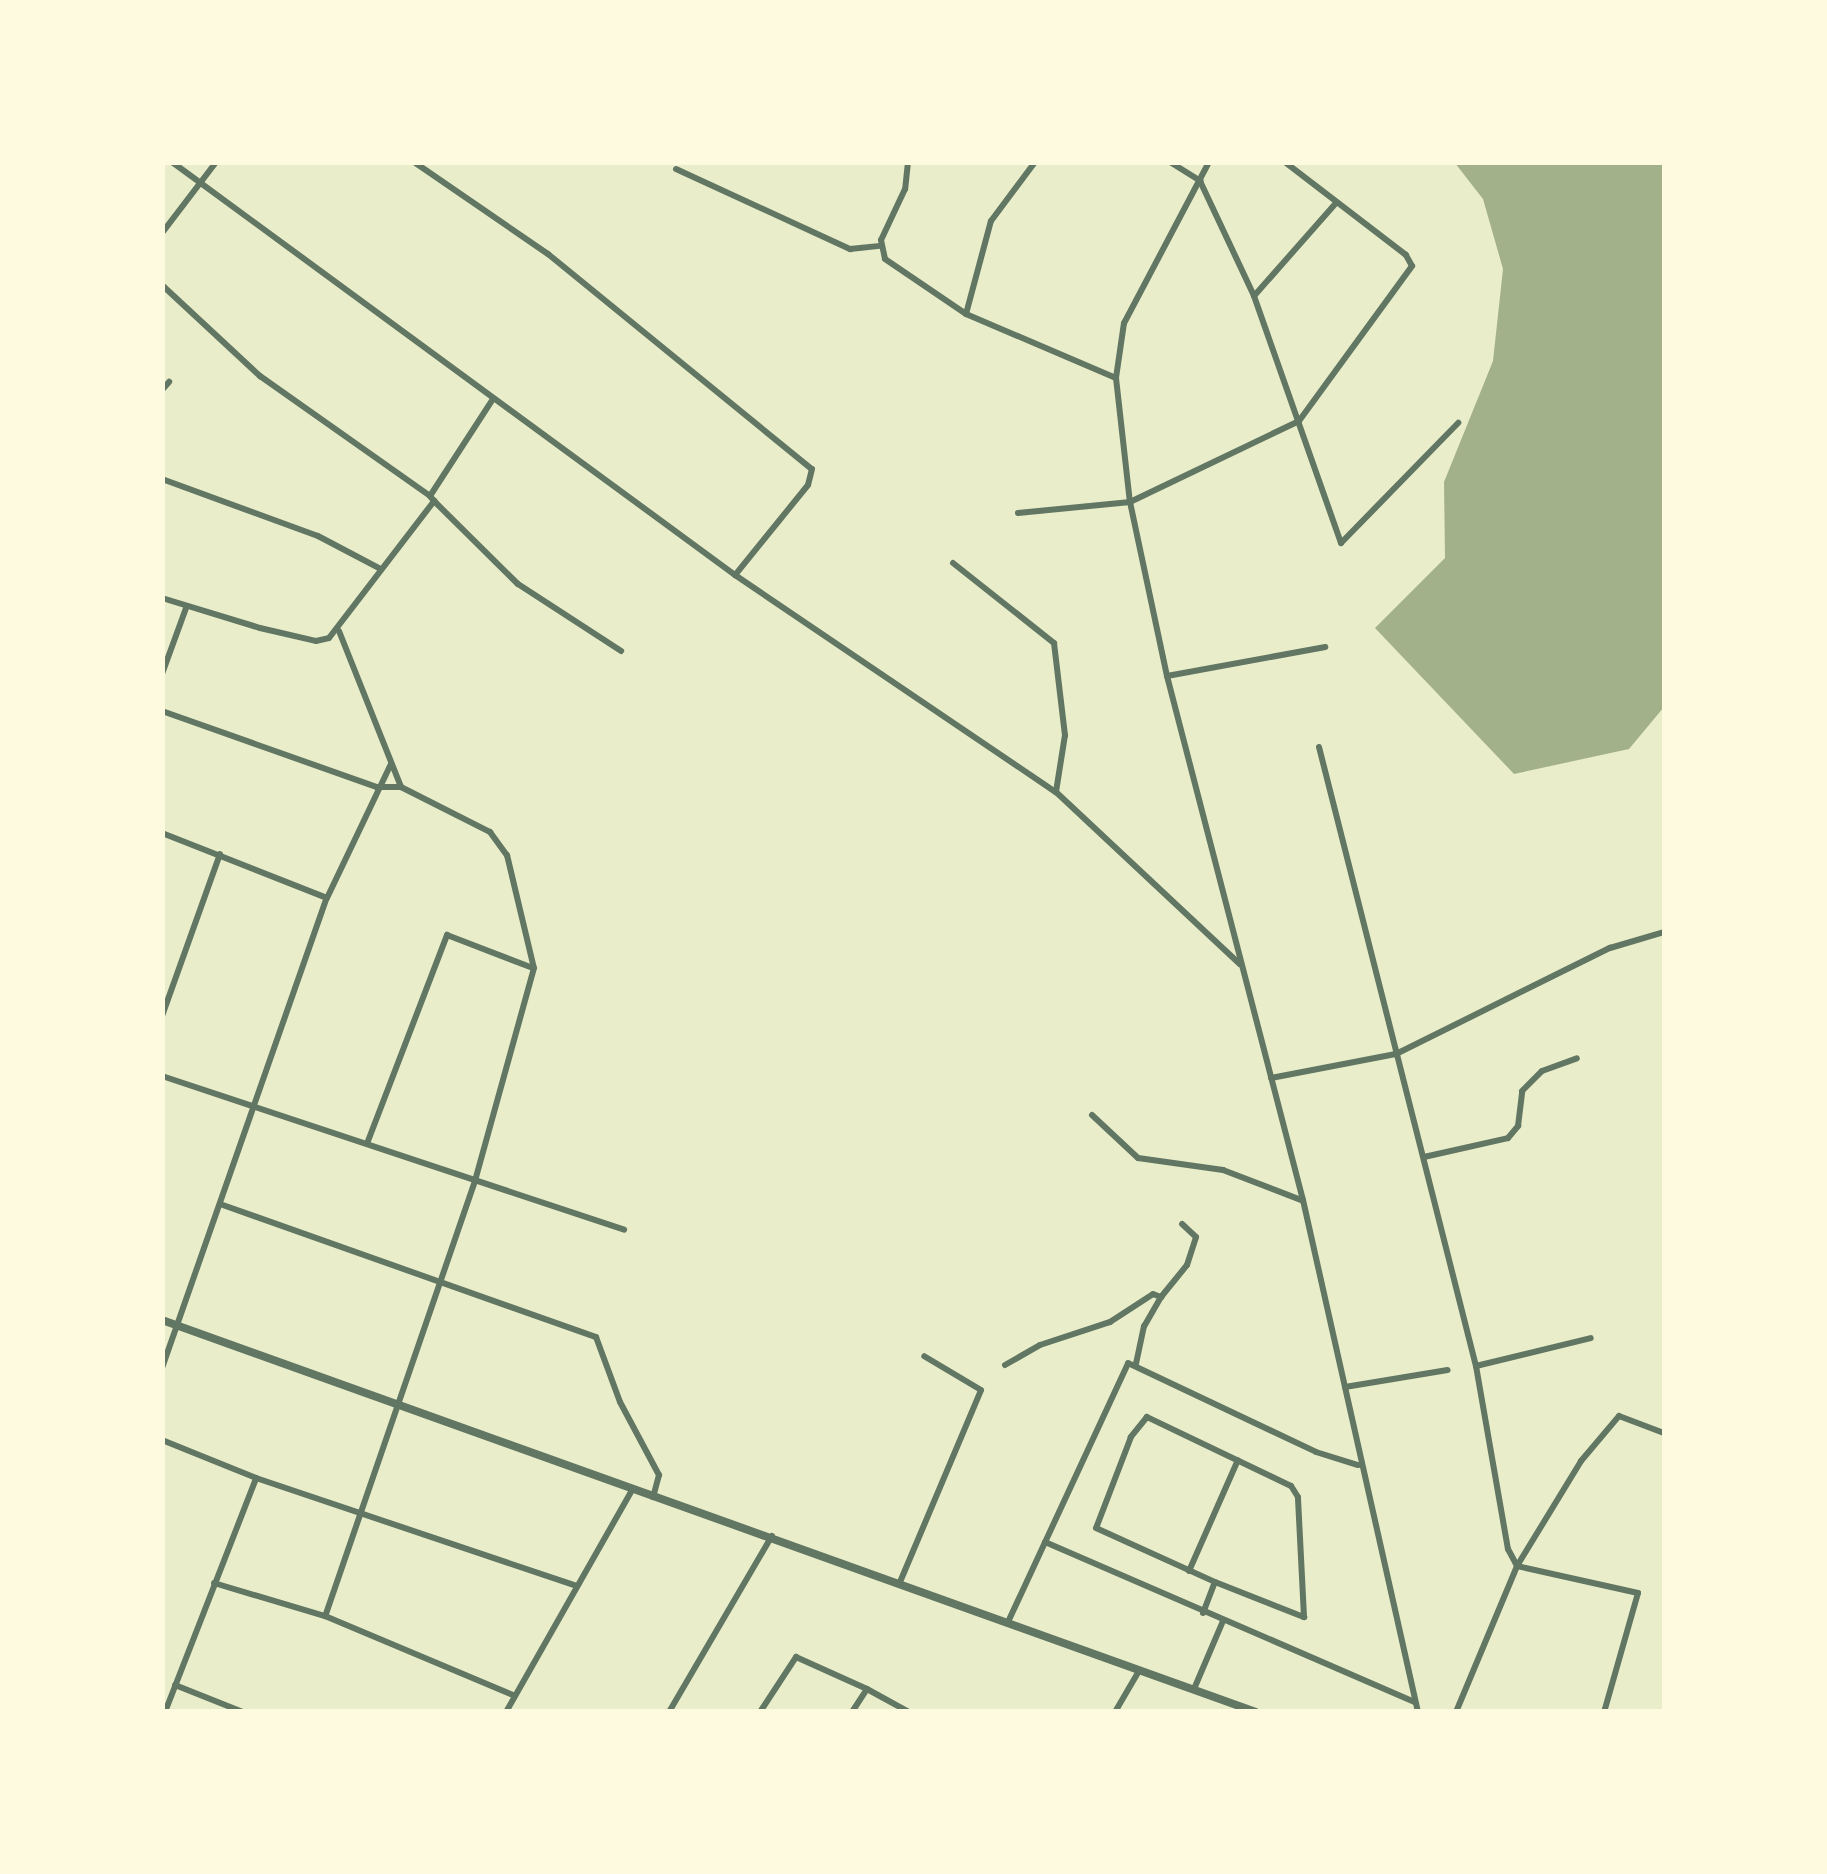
<!DOCTYPE html>
<html>
<head>
<meta charset="utf-8">
<style>
	body { margin:0 }
	#map { position:relative; width:1827px; height:1874px; overflow:hidden; background:#e9edc9; font-family:Barlow,sans-serif }
	div>[style] { position:absolute }
	.water>* { inset:0; background:#a3b18a }
	.minor>* { height:6px; margin:-3px; padding:0 3px; transform-origin:3px; border-radius:3px; background:#617663 }
	.tertiary>* { height:8px; margin:-4px; padding:0 4px; transform-origin:4px; border-radius:4px; background:#617663 }
	span { translate:-50% -50%; white-space:nowrap; text-align:center; line-height:1.15; -webkit-text-stroke:8px #fefae0; paint-order:stroke }
	.frame { position:absolute; inset:0; border:165px solid #fefae0; pointer-events:none }
</style>
</head>
<body>
<div id="map">
	<div class="water">
		<div style="clip-path:polygon(1455px 163px,1664px 163px,1664px 707px,1629px 749px,1514px 774px,1375px 628px,1445px 558px,1444px 482px,1493px 361px,1503px 269px,1483px 199px)"></div>
	</div>
	<div class="minor">
		<div style="left:172px;top:162px;width:698px;rotate:36.26deg"></div>
		<div style="left:735px;top:575px;width:387px;rotate:34.1deg"></div>
		<div style="left:1056px;top:792px;width:252px;rotate:43.1deg"></div>
		<div style="left:414px;top:162px;width:163px;rotate:34.5deg"></div>
		<div style="left:548px;top:254px;width:340px;rotate:39.2deg"></div>
		<div style="left:812px;top:469px;width:16px;rotate:104deg"></div>
		<div style="left:808px;top:485px;width:116px;rotate:129deg"></div>
		<div style="left:908px;top:162px;width:27px;rotate:96deg"></div>
		<div style="left:905px;top:189px;width:56px;rotate:115.2deg"></div>
		<div style="left:881px;top:240px;width:19px;rotate:78deg"></div>
		<div style="left:885px;top:259px;width:98px;rotate:34.2deg"></div>
		<div style="left:966px;top:314px;width:163px;rotate:23.1deg"></div>
		<div style="left:1170px;top:162px;width:36px;rotate:32deg"></div>
		<div style="left:1200px;top:181px;width:127px;rotate:64.8deg"></div>
		<div style="left:1254px;top:296px;width:262px;rotate:70.6deg"></div>
		<div style="left:1341px;top:543px;width:168px;rotate:-45.7deg"></div>
		<div style="left:1209px;top:162px;width:182px;rotate:117.8deg"></div>
		<div style="left:1124px;top:323px;width:56px;rotate:98.3deg"></div>
		<div style="left:1116px;top:378px;width:125px;rotate:83.6deg"></div>
		<div style="left:1130px;top:502px;width:178px;rotate:78deg"></div>
		<div style="left:1167px;top:676px;width:541px;rotate:75.45deg"></div>
		<div style="left:1303px;top:1200px;width:525px;rotate:77.34deg"></div>
		<div style="left:676px;top:169px;width:192px;rotate:24.7deg"></div>
		<div style="left:850px;top:249px;width:30px;rotate:-6deg"></div>
		<div style="left:162px;top:233px;width:89px;rotate:-52.7deg"></div>
		<div style="left:162px;top:285px;width:134px;rotate:42.9deg"></div>
		<div style="left:260px;top:376px;width:208px;rotate:35.2deg"></div>
		<div style="left:1254px;top:296px;width:125px;rotate:-48.6deg"></div>
		<div style="left:966px;top:314px;width:96px;rotate:-75deg"></div>
		<div style="left:991px;top:221px;width:74px;rotate:-53.3deg"></div>
		<div style="left:162px;top:390px;width:11px;rotate:-49deg"></div>
		<div style="left:162px;top:479px;width:166px;rotate:20.1deg"></div>
		<div style="left:318px;top:536px;width:69px;rotate:27.7deg"></div>
		<div style="left:434px;top:501px;width:118px;rotate:44.7deg"></div>
		<div style="left:518px;top:584px;width:123px;rotate:33deg"></div>
		<div style="left:1018px;top:513px;width:113px;rotate:-5.6deg"></div>
		<div style="left:1130px;top:502px;width:187px;rotate:-25.6deg"></div>
		<div style="left:1299px;top:421px;width:192px;rotate:-53.9deg"></div>
		<div style="left:1412px;top:266px;width:13px;rotate:-119deg"></div>
		<div style="left:1406px;top:255px;width:153px;rotate:-142.5deg"></div>
		<div style="left:953px;top:563px;width:129px;rotate:38.4deg"></div>
		<div style="left:1054px;top:643px;width:93px;rotate:83.2deg"></div>
		<div style="left:1065px;top:735px;width:58px;rotate:99deg"></div>
		<div style="left:162px;top:598px;width:102px;rotate:17deg"></div>
		<div style="left:260px;top:628px;width:57px;rotate:13.1deg"></div>
		<div style="left:316px;top:641px;width:13px;rotate:-13deg"></div>
		<div style="left:329px;top:638px;width:173px;rotate:-52.5deg"></div>
		<div style="left:434px;top:501px;width:6px;rotate:-129deg"></div>
		<div style="left:430px;top:496px;width:116px;rotate:-57deg"></div>
		<div style="left:339px;top:631px;width:168px;rotate:68.3deg"></div>
		<div style="left:162px;top:674px;width:70px;rotate:-70deg"></div>
		<div style="left:1167px;top:676px;width:161px;rotate:-10.4deg"></div>
		<div style="left:162px;top:711px;width:228px;rotate:19.5deg"></div>
		<div style="left:377px;top:787px;width:24px"></div>
		<div style="left:401px;top:787px;width:100px;rotate:26.8deg"></div>
		<div style="left:490px;top:832px;width:29px;rotate:54deg"></div>
		<div style="left:507px;top:855px;width:116px;rotate:76.6deg"></div>
		<div style="left:534px;top:968px;width:221px;rotate:105.5deg"></div>
		<div style="left:475px;top:1181px;width:460px;rotate:109deg"></div>
		<div style="left:1319px;top:747px;width:639px;rotate:75.77deg"></div>
		<div style="left:1476px;top:1366px;width:186px;rotate:80.1deg"></div>
		<div style="left:1508px;top:1549px;width:19px;rotate:62deg"></div>
		<div style="left:162px;top:833px;width:177px;rotate:21.5deg"></div>
		<div style="left:162px;top:1016px;width:172px;rotate:-70.3deg"></div>
		<div style="left:162px;top:1076px;width:487px;rotate:18.4deg"></div>
		<div style="left:1271px;top:1078px;width:127px;rotate:-10.9deg"></div>
		<div style="left:1396px;top:1054px;width:239px;rotate:-26.4deg"></div>
		<div style="left:1610px;top:948px;width:56px;rotate:-16.5deg"></div>
		<div style="left:1092px;top:1115px;width:63px;rotate:43.1deg"></div>
		<div style="left:1138px;top:1158px;width:86px;rotate:8deg"></div>
		<div style="left:1223px;top:1170px;width:84px;rotate:21deg"></div>
		<div style="left:368px;top:1141px;width:221px;rotate:-69deg"></div>
		<div style="left:447px;top:935px;width:92px;rotate:21deg"></div>
		<div style="left:1424px;top:1157px;width:86px;rotate:-12.7deg"></div>
		<div style="left:1508px;top:1138px;width:16px;rotate:-50deg"></div>
		<div style="left:1518px;top:1126px;width:35px;rotate:-83deg"></div>
		<div style="left:1522px;top:1091px;width:28px;rotate:-45deg"></div>
		<div style="left:1542px;top:1071px;width:37px;rotate:-20deg"></div>
		<div style="left:220px;top:1204px;width:399px;rotate:19.5deg"></div>
		<div style="left:596px;top:1337px;width:69px;rotate:69.7deg"></div>
		<div style="left:620px;top:1402px;width:83px;rotate:61.9deg"></div>
		<div style="left:659px;top:1475px;width:23px;rotate:105deg"></div>
		<div style="left:1161px;top:1297px;width:41px;rotate:-50.9deg"></div>
		<div style="left:1187px;top:1265px;width:29px;rotate:-72deg"></div>
		<div style="left:1196px;top:1237px;width:19px;rotate:-137deg"></div>
		<div style="left:1005px;top:1365px;width:40px;rotate:-29.7deg"></div>
		<div style="left:1040px;top:1345px;width:74px;rotate:-18.2deg"></div>
		<div style="left:1110px;top:1322px;width:51px;rotate:-33.1deg"></div>
		<div style="left:1153px;top:1294px;width:9px;rotate:21deg"></div>
		<div style="left:1161px;top:1297px;width:34px;rotate:120deg"></div>
		<div style="left:1144px;top:1326px;width:39px;rotate:102deg"></div>
		<div style="left:1476px;top:1366px;width:118px;rotate:-13.7deg"></div>
		<div style="left:162px;top:1368px;width:498px;rotate:-70.7deg"></div>
		<div style="left:327px;top:898px;width:148px;rotate:-64.5deg"></div>
		<div style="left:1345px;top:1387px;width:104px;rotate:-9.4deg"></div>
		<div style="left:162px;top:1440px;width:101px;rotate:22deg"></div>
		<div style="left:256px;top:1478px;width:339px;rotate:18.6deg"></div>
		<div style="left:1045px;top:1542px;width:402px;rotate:23.4deg"></div>
		<div style="left:1517px;top:1566px;width:124px;rotate:12.6deg"></div>
		<div style="left:1638px;top:1593px;width:124px;rotate:105.9deg"></div>
		<div style="left:1189px;top:1571px;width:121px;rotate:-66.2deg"></div>
		<div style="left:900px;top:1582px;width:208px;rotate:-67.1deg"></div>
		<div style="left:981px;top:1390px;width:66px;rotate:-149.2deg"></div>
		<div style="left:214px;top:1583px;width:116px;rotate:16.6deg"></div>
		<div style="left:325px;top:1616px;width:206px;rotate:22.8deg"></div>
		<div style="left:1203px;top:1613px;width:33px;rotate:-69deg"></div>
		<div style="left:1215px;top:1582px;width:96px;rotate:21.5deg"></div>
		<div style="left:1304px;top:1617px;width:120px;rotate:-92.9deg"></div>
		<div style="left:1298px;top:1497px;width:13px;rotate:-122deg"></div>
		<div style="left:1291px;top:1486px;width:160px;rotate:-154.4deg"></div>
		<div style="left:1147px;top:1417px;width:26px;rotate:129deg"></div>
		<div style="left:1131px;top:1437px;width:97px;rotate:111deg"></div>
		<div style="left:1096px;top:1528px;width:131px;rotate:24.4deg"></div>
		<div style="left:1008px;top:1622px;width:285px;rotate:-65.1deg"></div>
		<div style="left:1128px;top:1363px;width:208px;rotate:25.3deg"></div>
		<div style="left:1316px;top:1452px;width:44px;rotate:17.2deg"></div>
		<div style="left:175px;top:1685px;width:73px;rotate:21.7deg"></div>
		<div style="left:1194px;top:1689px;width:74px;rotate:-66.9deg"></div>
		<div style="left:165px;top:1712px;width:251px;rotate:-68.7deg"></div>
		<div style="left:506px;top:1712px;width:255px;rotate:-60.4deg"></div>
		<div style="left:669px;top:1712px;width:204px;rotate:-59.7deg"></div>
		<div style="left:760px;top:1712px;width:66px;rotate:-56.8deg"></div>
		<div style="left:796px;top:1657px;width:78px;rotate:24.3deg"></div>
		<div style="left:852px;top:1712px;width:27px;rotate:-57deg"></div>
		<div style="left:867px;top:1689px;width:48px;rotate:28.7deg"></div>
		<div style="left:1115px;top:1712px;width:48px;rotate:-59.7deg"></div>
		<div style="left:1456px;top:1712px;width:158px;rotate:-67.3deg"></div>
		<div style="left:1517px;top:1566px;width:123px;rotate:-58.6deg"></div>
		<div style="left:1581px;top:1461px;width:59px;rotate:-49.8deg"></div>
		<div style="left:1619px;top:1416px;width:48px;rotate:20.7deg"></div>
	</div>
	<div class="tertiary">
		<div style="left:162px;top:1320px;width:1162px;rotate:19.71deg"></div>
	</div>
	<div class="frame"></div>
</div>
</body>
</html>
